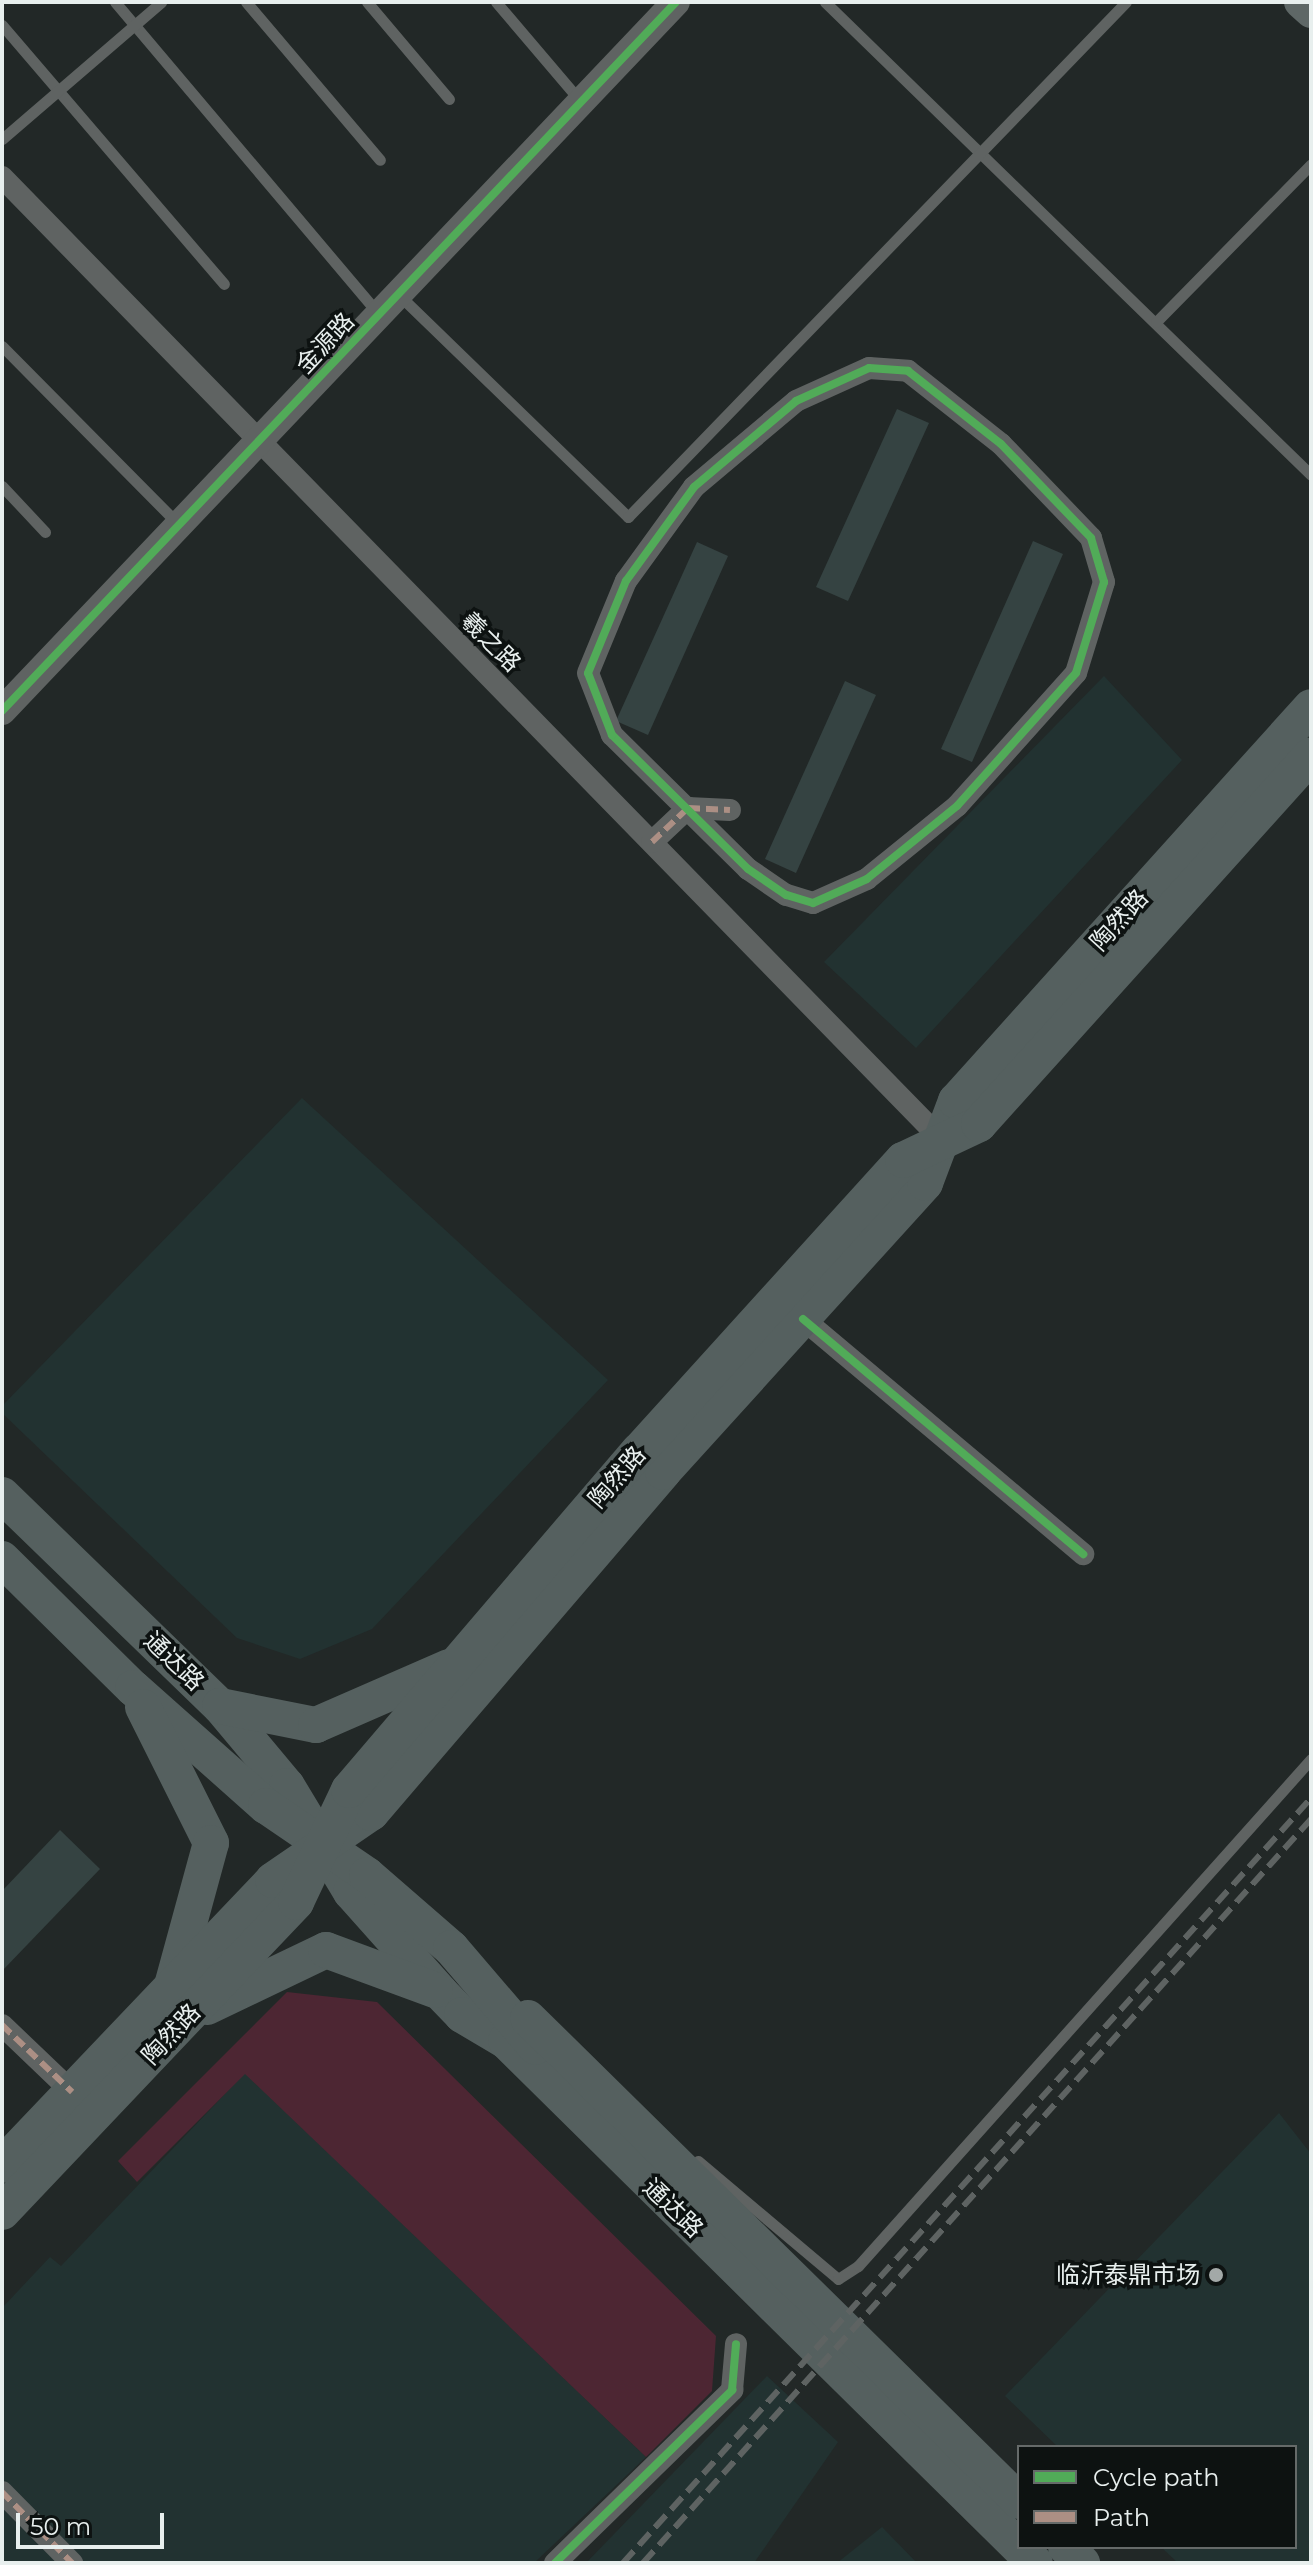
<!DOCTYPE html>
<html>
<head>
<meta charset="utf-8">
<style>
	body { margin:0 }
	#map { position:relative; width:1313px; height:2565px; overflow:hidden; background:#222827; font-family:Montserrat,"Noto Sans SC",sans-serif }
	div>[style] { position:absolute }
	.built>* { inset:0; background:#223231 }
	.green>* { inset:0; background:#4d2633 }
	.building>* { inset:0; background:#354342 }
	.service>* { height:11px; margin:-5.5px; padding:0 5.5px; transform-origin:5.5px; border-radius:5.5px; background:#5f6362 }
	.minor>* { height:22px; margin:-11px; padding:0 11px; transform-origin:11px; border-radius:11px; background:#5f6362 }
	.tertiary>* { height:28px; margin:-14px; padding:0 14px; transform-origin:14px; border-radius:14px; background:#5f6362 }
	.secondary>* { height:32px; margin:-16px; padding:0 16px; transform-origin:16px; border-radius:16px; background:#5e6766 }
	.primary>* { height:36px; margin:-18px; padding:0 18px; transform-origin:18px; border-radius:18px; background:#55605f }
	.rail>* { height:6px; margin-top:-3px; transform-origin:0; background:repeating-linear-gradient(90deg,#5e6362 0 16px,transparent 0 24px) }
	.quiet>* { height:6px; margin-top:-3px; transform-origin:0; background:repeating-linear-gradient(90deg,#ac8f84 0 12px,transparent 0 18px) }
	.cycleway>* { height:8px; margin:-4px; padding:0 4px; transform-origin:4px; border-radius:4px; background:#51ab58 }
	.dots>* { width:22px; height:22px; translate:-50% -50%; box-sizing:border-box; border:4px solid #0d1211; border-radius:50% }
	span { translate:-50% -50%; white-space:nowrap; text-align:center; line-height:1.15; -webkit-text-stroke:7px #0d1211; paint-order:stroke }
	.street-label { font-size:24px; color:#e8efee }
	.poi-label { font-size:24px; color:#e8efee }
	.right { translate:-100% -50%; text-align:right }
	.frame { position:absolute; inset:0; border:4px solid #e8efee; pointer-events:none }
	.legend { position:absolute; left:1017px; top:2445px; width:280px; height:104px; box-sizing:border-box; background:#0d1211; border:2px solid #656a69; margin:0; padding:10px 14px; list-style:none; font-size:24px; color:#e8efee }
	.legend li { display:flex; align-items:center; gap:16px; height:40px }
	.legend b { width:40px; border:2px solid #656a69 }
	.scale { position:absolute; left:16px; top:2513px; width:148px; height:36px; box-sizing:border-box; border:4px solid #e8efee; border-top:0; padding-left:10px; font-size:24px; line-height:28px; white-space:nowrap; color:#e8efee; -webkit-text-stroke:6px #0d1211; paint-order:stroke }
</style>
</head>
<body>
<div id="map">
	<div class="built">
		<div style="clip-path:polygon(1104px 676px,1182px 760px,916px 1048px,824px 962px)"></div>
		<div style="clip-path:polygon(302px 1098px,608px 1380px,372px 1629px,300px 1659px,237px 1638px,2px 1413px,2px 1406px)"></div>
		<div style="clip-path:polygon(245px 2073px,646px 2457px,534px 2563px,2px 2563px,2px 2308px,50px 2257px,61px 2266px)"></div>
		<div style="clip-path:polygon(1279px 2113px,1311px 2154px,1311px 2563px,1178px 2563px,1161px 2547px,1295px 2547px,1295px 2447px,1058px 2447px,1005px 2396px)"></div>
		<div style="clip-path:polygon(767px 2376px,838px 2442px,754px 2563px,586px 2563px)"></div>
		<div style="clip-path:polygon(882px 2527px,917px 2563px,837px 2563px)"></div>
	</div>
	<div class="green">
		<div style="clip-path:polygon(287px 1992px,377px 2002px,716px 2336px,712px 2391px,646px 2457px,245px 2074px,137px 2182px,118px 2161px)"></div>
	</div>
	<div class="building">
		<div style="clip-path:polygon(897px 409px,929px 423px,848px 601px,816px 587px)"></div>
		<div style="clip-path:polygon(1033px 541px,1063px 554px,972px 762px,941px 749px)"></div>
		<div style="clip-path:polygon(697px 542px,728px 556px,648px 735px,616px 721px)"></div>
		<div style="clip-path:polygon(845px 681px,876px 695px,796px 873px,765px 859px)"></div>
		<div style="clip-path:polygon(60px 1830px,100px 1869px,2px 1971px,2px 1891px)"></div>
	</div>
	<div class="service">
		<div style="left:115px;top:2px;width:407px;rotate:49.8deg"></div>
		<div style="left:246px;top:2px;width:207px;rotate:49.7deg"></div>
		<div style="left:367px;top:2px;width:127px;rotate:49.8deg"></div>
		<div style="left:496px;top:2px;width:131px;rotate:49.6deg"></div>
		<div style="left:825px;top:2px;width:678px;rotate:44.22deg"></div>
		<div style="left:2px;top:25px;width:341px;rotate:49.4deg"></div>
		<div style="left:2px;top:139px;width:210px;rotate:-40.7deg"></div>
		<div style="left:399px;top:295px;width:319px;rotate:44.1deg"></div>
		<div style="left:628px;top:517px;width:716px;rotate:-45.96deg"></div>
		<div style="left:1156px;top:322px;width:221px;rotate:-45.5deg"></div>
		<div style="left:2px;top:346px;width:252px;rotate:45.3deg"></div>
		<div style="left:2px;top:486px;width:63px;rotate:46.9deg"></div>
		<div style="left:698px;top:2161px;width:183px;rotate:40.1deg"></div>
		<div style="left:838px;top:2279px;width:24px;rotate:-33deg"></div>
		<div style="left:858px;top:2266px;width:680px;rotate:-48.22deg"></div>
	</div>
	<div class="minor">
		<div style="left:2px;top:177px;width:1349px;rotate:45.69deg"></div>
		<div style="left:869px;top:368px;width:39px;rotate:4deg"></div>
		<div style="left:908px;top:371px;width:118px;rotate:38.1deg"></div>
		<div style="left:1001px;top:444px;width:130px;rotate:46.2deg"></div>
		<div style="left:1091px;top:538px;width:46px;rotate:73.5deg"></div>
		<div style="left:1104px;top:582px;width:95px;rotate:107.1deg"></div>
		<div style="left:1076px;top:673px;width:178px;rotate:131.8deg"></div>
		<div style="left:957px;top:806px;width:116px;rotate:141deg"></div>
		<div style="left:867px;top:879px;width:59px;rotate:156deg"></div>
		<div style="left:813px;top:903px;width:28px;rotate:-163deg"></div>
		<div style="left:786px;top:895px;width:46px;rotate:-145.6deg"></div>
		<div style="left:748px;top:869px;width:191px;rotate:-135.4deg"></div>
		<div style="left:612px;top:735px;width:66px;rotate:-111.2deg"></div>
		<div style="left:588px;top:673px;width:100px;rotate:-67.6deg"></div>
		<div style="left:626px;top:581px;width:116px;rotate:-54.1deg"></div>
		<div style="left:694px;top:487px;width:133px;rotate:-40.1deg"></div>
		<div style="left:796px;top:401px;width:80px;rotate:-24.3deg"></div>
		<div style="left:652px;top:842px;width:50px;rotate:-43.4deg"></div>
		<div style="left:688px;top:808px;width:42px;rotate:2.7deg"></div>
		<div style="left:803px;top:1319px;width:366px;rotate:40deg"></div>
		<div style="left:2px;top:2025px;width:97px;rotate:43.7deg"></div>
		<div style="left:2px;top:2492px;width:100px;rotate:45.4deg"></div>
		<div style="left:555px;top:2563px;width:248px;rotate:-44.3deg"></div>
		<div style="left:732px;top:2390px;width:46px;rotate:-85deg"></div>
	</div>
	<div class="tertiary">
		<div style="left:2px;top:711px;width:978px;rotate:-46.45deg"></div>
	</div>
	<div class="secondary">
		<div style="left:1300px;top:2px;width:15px;rotate:42deg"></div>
	</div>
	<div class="primary">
		<div style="left:2px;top:1495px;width:303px;rotate:44.1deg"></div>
		<div style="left:220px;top:1706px;width:104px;rotate:50.1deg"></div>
		<div style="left:287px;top:1786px;width:124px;rotate:58.9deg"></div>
		<div style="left:351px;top:1892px;width:134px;rotate:48.3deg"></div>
		<div style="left:440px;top:1992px;width:32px;rotate:46deg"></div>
		<div style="left:462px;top:2015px;width:51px;rotate:30.6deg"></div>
		<div style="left:506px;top:2041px;width:743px;rotate:44.62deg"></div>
		<div style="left:2px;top:1559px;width:184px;rotate:44.6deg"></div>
		<div style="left:133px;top:1688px;width:178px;rotate:41.6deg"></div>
		<div style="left:266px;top:1806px;width:122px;rotate:34.3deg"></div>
		<div style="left:367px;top:1875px;width:111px;rotate:41deg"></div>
		<div style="left:451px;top:1948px;width:130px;rotate:49.4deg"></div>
		<div style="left:220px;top:1706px;width:98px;rotate:11.2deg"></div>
		<div style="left:316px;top:1725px;width:145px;rotate:-23.6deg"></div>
		<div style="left:143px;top:1707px;width:152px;rotate:63.4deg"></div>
		<div style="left:211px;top:1843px;width:144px;rotate:105.3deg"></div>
		<div style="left:207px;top:2007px;width:132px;rotate:-25.6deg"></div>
		<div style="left:326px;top:1950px;width:116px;rotate:20.2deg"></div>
		<div style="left:528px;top:2018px;width:689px;rotate:44.53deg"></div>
		<div style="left:2px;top:2165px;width:393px;rotate:-46.4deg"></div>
		<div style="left:273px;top:1880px;width:119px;rotate:-34.4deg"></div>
		<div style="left:371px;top:1813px;width:449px;rotate:-49.4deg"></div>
		<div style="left:663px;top:1472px;width:390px;rotate:-47.8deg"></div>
		<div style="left:925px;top:1183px;width:88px;rotate:-69.3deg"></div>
		<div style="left:956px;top:1101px;width:530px;rotate:-47.98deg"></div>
		<div style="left:2px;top:2212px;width:427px;rotate:-46.5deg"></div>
		<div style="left:296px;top:1902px;width:124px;rotate:-64.7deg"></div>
		<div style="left:349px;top:1790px;width:446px;rotate:-49.5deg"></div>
		<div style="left:639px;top:1451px;width:393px;rotate:-47.8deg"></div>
		<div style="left:903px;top:1160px;width:84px;rotate:-25.3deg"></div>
		<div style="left:979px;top:1124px;width:496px;rotate:-48deg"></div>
		<div style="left:1066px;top:2547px;width:23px;rotate:45deg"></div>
	</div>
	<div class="rail">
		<div style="left:623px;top:2563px;width:1029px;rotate:-48.03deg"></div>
		<div style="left:643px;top:2563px;width:1000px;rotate:-48.08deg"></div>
	</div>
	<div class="quiet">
		<div style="left:652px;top:842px;width:50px;rotate:-43.4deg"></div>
		<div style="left:688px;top:808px;width:42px;rotate:2.7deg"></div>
		<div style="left:2px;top:2025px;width:97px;rotate:43.7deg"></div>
		<div style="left:2px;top:2492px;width:100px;rotate:45.4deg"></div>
	</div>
	<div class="cycleway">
		<div style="left:869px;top:368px;width:39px;rotate:4deg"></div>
		<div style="left:908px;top:371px;width:118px;rotate:38.1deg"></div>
		<div style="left:1001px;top:444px;width:130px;rotate:46.2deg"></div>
		<div style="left:1091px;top:538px;width:46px;rotate:73.5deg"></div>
		<div style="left:1104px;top:582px;width:95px;rotate:107.1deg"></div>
		<div style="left:1076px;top:673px;width:178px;rotate:131.8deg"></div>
		<div style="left:957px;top:806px;width:116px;rotate:141deg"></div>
		<div style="left:867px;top:879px;width:59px;rotate:156deg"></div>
		<div style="left:813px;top:903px;width:28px;rotate:-163deg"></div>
		<div style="left:786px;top:895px;width:46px;rotate:-145.6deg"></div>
		<div style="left:748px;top:869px;width:191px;rotate:-135.4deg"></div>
		<div style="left:612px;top:735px;width:66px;rotate:-111.2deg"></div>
		<div style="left:588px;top:673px;width:100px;rotate:-67.6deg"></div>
		<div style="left:626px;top:581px;width:116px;rotate:-54.1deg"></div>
		<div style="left:694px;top:487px;width:133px;rotate:-40.1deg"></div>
		<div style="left:796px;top:401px;width:80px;rotate:-24.3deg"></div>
		<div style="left:2px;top:711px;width:978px;rotate:-46.45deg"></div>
		<div style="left:803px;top:1319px;width:366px;rotate:40deg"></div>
		<div style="left:555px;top:2563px;width:248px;rotate:-44.3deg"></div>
		<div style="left:732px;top:2390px;width:46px;rotate:-85deg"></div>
	</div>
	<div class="dots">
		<div style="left:1216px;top:2275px;background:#a3a9a8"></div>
	</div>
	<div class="street-label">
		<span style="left:325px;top:343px;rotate:-47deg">金源路</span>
		<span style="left:491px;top:642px;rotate:45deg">羲之路</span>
		<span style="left:1119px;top:920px;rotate:-48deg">陶然路</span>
		<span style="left:617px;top:1477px;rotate:-49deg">陶然路</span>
		<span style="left:174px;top:1661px;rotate:44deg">通达路</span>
		<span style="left:171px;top:2034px;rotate:-47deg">陶然路</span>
		<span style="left:673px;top:2208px;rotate:44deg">通达路</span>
	</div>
	<div class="poi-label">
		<span class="right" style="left:1200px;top:2275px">临沂泰鼎市场</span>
	</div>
	<div class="frame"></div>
	<ul class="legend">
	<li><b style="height:10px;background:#51ab58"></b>Cycle path</li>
	<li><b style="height:10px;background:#ac8f84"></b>Path</li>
	</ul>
	<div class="scale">50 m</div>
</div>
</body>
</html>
